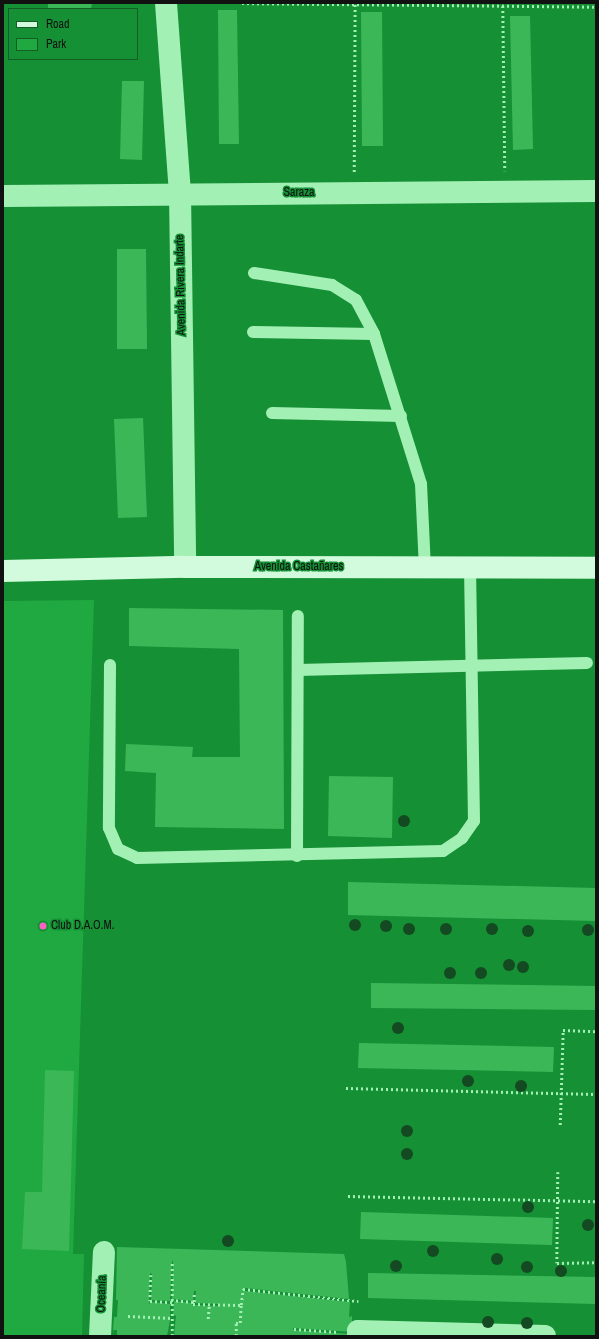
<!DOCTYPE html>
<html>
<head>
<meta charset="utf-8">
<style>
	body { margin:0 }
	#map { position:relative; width:599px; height:1339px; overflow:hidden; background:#169035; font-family:"Archivo Narrow",sans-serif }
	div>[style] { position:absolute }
	.green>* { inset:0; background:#1fa940 }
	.building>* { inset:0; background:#3bb758 }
	.path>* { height:2.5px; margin-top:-1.25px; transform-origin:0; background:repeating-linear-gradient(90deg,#a3f0b5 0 2px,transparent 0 5px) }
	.service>* { height:12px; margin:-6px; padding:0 6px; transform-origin:6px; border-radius:6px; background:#a3f0b5 }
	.minor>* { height:22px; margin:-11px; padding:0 11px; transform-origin:11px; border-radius:11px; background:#a3f0b5 }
	.secondary>* { height:22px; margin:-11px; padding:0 11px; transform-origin:11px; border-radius:11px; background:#d1fbdc }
	.trees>* { width:12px; height:12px; margin:-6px; border-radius:50%; background:#134a21 }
	.dots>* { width:11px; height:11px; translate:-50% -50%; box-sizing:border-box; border:2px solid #169035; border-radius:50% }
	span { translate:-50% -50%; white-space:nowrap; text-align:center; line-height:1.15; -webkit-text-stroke:3px #169035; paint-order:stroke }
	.street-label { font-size:12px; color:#111 }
	.poi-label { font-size:12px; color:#111 }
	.left { translate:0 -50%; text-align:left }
	.frame { position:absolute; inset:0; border:4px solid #111; pointer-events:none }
	.legend { position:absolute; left:8px; top:8px; width:130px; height:52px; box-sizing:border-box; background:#169035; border:1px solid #145d27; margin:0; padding:5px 7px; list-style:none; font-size:12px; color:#111 }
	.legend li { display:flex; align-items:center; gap:8px; height:20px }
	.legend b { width:20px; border:1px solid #145d27 }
</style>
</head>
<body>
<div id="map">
	<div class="green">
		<div style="clip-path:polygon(94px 600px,73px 1254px,84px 1254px,82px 1336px,3px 1336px,3px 601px)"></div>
	</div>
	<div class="building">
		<div style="clip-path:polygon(48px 3px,92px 3px,91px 9px,48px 9px)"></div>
		<div style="clip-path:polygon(218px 10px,237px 10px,239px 144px,219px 144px)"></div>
		<div style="clip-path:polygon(361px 12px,382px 12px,383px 146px,362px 146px)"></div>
		<div style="clip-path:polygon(510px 16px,530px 16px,533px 149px,513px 150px)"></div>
		<div style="clip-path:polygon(122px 81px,144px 81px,142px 160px,120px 159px)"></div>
		<div style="clip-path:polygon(117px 249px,146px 249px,147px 349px,117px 349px)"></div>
		<div style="clip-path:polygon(143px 418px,147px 517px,118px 518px,114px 419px)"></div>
		<div style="clip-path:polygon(129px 608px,283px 610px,284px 829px,155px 827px,156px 773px,125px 771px,126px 744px,193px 747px,192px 757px,240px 757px,239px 649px,129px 646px)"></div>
		<div style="clip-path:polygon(329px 776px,393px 777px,392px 838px,328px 836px)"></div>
		<div style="clip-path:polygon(348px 882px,596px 888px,596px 921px,348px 915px)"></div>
		<div style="clip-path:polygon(371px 983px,596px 986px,596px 1010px,371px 1008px)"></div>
		<div style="clip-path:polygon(359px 1043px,554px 1047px,553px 1072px,358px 1068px)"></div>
		<div style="clip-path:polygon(45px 1070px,74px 1071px,69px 1251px,22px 1249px,25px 1192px,42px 1192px)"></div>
		<div style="clip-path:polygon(361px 1212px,553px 1218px,552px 1245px,360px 1239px)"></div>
		<div style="clip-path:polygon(117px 1247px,344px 1254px,346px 1262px,349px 1299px,245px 1288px,245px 1291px,350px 1302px,349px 1317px,352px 1316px,352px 1332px,293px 1328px,293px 1330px,352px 1334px,352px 1336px,174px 1336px,176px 1315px,173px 1316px,174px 1301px,193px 1303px,192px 1305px,219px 1306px,219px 1304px,195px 1303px,196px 1291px,194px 1291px,193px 1301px,172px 1299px,173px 1261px,172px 1261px,170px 1301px,151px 1300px,152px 1274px,150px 1273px,149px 1304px,151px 1302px,170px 1304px,170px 1320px,167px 1336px,117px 1336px,117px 1330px,113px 1330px,114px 1317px,117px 1317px,118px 1300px,116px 1300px)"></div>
		<div style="clip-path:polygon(368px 1273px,596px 1277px,596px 1304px,368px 1298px)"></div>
	</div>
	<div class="path">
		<div style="left:242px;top:3px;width:354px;rotate:0.6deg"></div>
		<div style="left:503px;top:6px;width:165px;rotate:89.3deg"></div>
		<div style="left:354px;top:172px;width:168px;rotate:-89.7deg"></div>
		<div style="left:346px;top:1088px;width:250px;rotate:1.4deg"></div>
		<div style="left:560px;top:1125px;width:95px;rotate:-88.2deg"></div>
		<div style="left:563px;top:1030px;width:33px;rotate:2deg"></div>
		<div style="left:558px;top:1172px;width:91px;rotate:90.6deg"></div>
		<div style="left:557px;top:1263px;width:39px;rotate:-1deg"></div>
		<div style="left:348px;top:1196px;width:248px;rotate:1.2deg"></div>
		<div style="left:151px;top:1275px;width:26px;rotate:92deg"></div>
		<div style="left:150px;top:1301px;width:22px;rotate:3deg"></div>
		<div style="left:171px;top:1300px;width:23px;rotate:5deg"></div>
		<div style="left:194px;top:1302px;width:10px;rotate:-90deg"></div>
		<div style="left:194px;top:1302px;width:2px;rotate:117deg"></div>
		<div style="left:193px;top:1304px;width:48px;rotate:1.2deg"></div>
		<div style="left:241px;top:1305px;width:16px;rotate:-83deg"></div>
		<div style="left:243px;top:1289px;width:116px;rotate:6deg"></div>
		<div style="left:128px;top:1316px;width:44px;rotate:2.6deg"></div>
		<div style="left:208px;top:1319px;width:15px;rotate:-86deg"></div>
		<div style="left:294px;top:1329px;width:44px;rotate:3.9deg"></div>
		<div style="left:172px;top:1336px;width:75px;rotate:-90deg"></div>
		<div style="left:236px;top:1336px;width:13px;rotate:-90deg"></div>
		<div style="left:236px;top:1323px;width:4px"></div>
		<div style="left:240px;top:1323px;width:18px;rotate:-87deg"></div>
	</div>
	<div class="service">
		<div style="left:254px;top:273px;width:79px;rotate:8.7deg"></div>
		<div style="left:332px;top:285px;width:28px;rotate:32deg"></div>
		<div style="left:356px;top:300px;width:38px;rotate:62deg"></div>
		<div style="left:374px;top:334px;width:157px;rotate:72.6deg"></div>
		<div style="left:421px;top:484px;width:84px;rotate:87.3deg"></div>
		<div style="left:253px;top:332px;width:121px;rotate:0.9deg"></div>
		<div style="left:272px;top:413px;width:129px;rotate:1.3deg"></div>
		<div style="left:110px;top:665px;width:163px;rotate:90.4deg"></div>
		<div style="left:109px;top:828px;width:23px;rotate:67deg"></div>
		<div style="left:118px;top:849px;width:21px;rotate:25deg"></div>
		<div style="left:137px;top:858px;width:306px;rotate:-1.3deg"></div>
		<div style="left:443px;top:851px;width:23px;rotate:-34deg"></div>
		<div style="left:462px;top:838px;width:21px;rotate:-55deg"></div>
		<div style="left:474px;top:821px;width:252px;rotate:-90.9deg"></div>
		<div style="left:298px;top:670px;width:289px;rotate:-1.4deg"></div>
		<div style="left:297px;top:856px;width:240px;rotate:-89.8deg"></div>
	</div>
	<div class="minor">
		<div style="left:166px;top:3px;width:191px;rotate:85.8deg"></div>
		<div style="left:180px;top:193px;width:374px;rotate:89.2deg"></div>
		<div style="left:3px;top:196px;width:593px;rotate:-0.48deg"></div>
		<div style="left:100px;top:1336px;width:84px;rotate:-87.3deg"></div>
		<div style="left:358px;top:1336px;width:5px;rotate:-90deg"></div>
		<div style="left:358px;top:1331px;width:187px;rotate:1.5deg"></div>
	</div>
	<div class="secondary">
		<div style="left:3px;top:571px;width:182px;rotate:-1.3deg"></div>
		<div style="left:185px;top:567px;width:411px;rotate:0.1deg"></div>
	</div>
	<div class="trees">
		<div style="left:404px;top:821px"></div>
		<div style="left:355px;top:925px"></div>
		<div style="left:386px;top:926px"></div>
		<div style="left:409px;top:929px"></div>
		<div style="left:446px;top:929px"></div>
		<div style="left:492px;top:929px"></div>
		<div style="left:588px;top:930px"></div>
		<div style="left:528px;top:931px"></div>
		<div style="left:509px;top:965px"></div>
		<div style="left:523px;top:967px"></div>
		<div style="left:450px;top:973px"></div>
		<div style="left:481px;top:973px"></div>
		<div style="left:398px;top:1028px"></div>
		<div style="left:468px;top:1081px"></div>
		<div style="left:521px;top:1086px"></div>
		<div style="left:407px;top:1131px"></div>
		<div style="left:407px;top:1154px"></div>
		<div style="left:528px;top:1207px"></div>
		<div style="left:588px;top:1225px"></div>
		<div style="left:228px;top:1241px"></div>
		<div style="left:433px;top:1251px"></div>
		<div style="left:497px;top:1259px"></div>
		<div style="left:396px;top:1266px"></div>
		<div style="left:527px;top:1267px"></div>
		<div style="left:561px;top:1271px"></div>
		<div style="left:488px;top:1322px"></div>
		<div style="left:527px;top:1323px"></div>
	</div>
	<div class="dots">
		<div style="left:43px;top:926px;background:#ff62c0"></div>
	</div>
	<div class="street-label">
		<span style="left:299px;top:193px">Saraza</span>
		<span style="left:181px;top:285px;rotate:-91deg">Avenida Rivera Indarte</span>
		<span style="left:299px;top:567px">Avenida Castañares</span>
		<span style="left:102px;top:1294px;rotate:-88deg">Oceanía</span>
	</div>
	<div class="poi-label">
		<span class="left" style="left:51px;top:926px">Club D.A.O.M.</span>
	</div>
	<div class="frame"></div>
	<ul class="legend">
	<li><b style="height:5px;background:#d1fbdc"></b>Road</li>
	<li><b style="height:11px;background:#1fa940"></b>Park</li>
	</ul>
</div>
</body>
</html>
